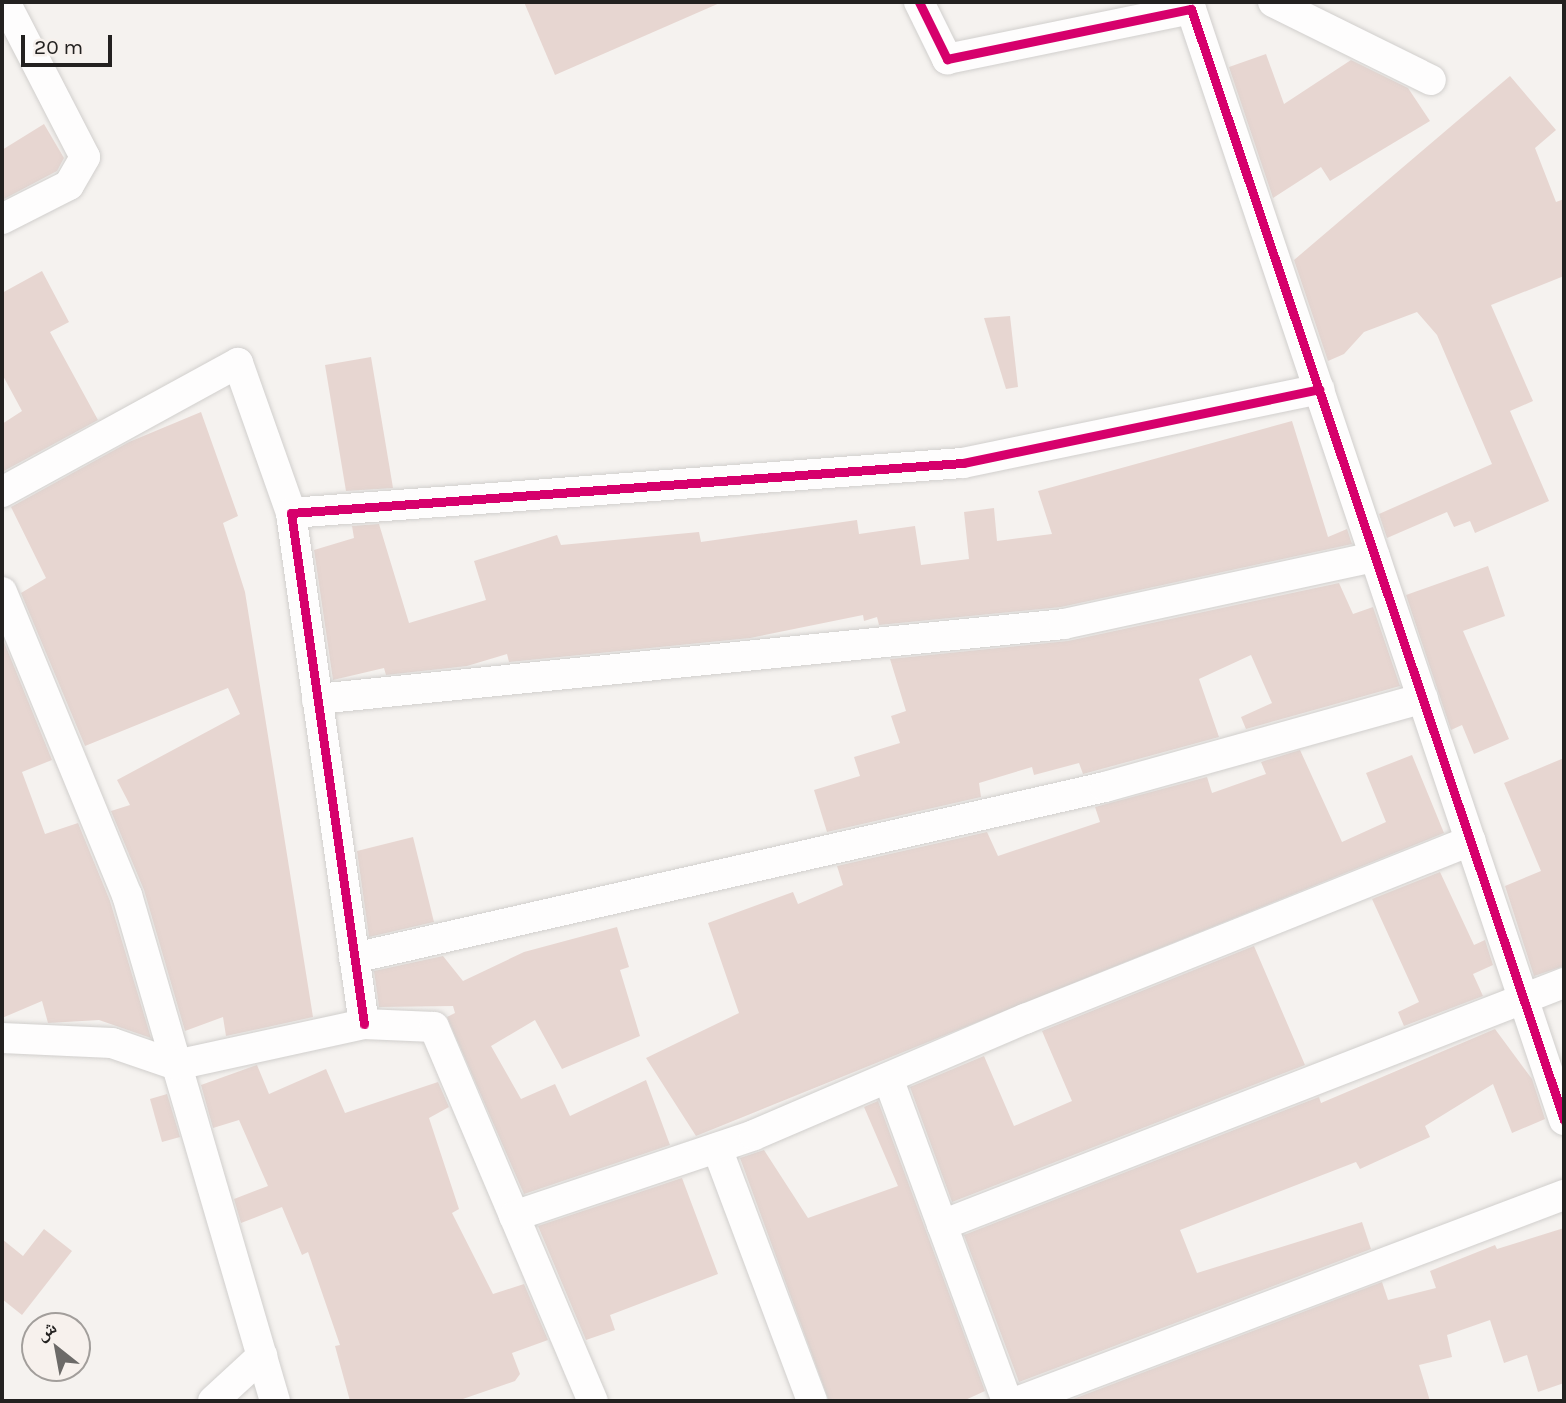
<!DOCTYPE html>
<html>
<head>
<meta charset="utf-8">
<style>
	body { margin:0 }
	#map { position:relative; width:1566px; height:1403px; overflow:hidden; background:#f5f2ef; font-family:Karla,"Noto Naskh Arabic",sans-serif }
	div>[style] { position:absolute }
	.building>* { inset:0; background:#e7d6d1 }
	.roads { filter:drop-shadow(0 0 2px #d1cfcd) drop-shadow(0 0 2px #d1cfcd) }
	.minor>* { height:30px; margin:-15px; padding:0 15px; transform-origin:15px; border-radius:15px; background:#fefdfd }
	.cycleway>* { height:9px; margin:-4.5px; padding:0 4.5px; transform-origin:4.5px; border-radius:4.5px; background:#d6006c }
	span { translate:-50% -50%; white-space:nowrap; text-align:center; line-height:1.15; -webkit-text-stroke:6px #f7f1ed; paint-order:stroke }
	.frame { position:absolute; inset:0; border:4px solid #232120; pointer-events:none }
	.north { position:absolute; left:21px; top:1312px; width:70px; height:70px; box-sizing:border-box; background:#f7f1ed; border:2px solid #a29e9b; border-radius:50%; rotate:329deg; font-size:19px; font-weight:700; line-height:28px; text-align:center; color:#232120 }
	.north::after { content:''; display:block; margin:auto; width:24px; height:32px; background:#6c6a68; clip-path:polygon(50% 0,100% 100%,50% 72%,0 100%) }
	.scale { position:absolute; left:21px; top:35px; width:91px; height:32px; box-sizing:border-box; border:4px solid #232120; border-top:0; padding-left:9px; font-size:21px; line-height:24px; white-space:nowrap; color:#232120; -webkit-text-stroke:5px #f7f1ed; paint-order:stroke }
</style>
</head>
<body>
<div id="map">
	<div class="building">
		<div style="clip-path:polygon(524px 2px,722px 2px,555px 75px)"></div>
		<div style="clip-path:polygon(1266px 54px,1284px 104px,1351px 60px,1408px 88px,1430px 121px,1330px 181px,1321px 167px,1273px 198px,1229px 67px)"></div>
		<div style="clip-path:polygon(1510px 76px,1556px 130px,1535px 148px,1556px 202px,1564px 199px,1564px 276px,1491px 305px,1533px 401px,1510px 411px,1549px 501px,1475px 533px,1470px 521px,1454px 527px,1447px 512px,1387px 538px,1379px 514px,1492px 464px,1437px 335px,1417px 312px,1364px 332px,1344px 354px,1328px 361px,1294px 260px)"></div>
		<div style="clip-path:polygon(44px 124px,64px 158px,57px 171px,2px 200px,2px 150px)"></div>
		<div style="clip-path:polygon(42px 271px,69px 322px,50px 332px,98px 420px,2px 472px,2px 424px,22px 411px,2px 374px,2px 293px)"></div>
		<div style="clip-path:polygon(1010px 316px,1018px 387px,1006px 389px,984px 318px)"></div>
		<div style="clip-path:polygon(371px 357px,393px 488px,346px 491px,325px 365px)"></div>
		<div style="clip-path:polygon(201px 412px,238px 516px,223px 523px,245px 592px,313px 1017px,226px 1036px,223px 1017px,185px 1031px,144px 890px,111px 811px,130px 805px,117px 780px,240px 714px,228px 688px,85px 746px,21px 593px,46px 578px,11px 507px,129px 442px)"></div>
		<div style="clip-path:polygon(1292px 421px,1328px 537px,1347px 529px,1352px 544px,1061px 607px,879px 625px,877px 617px,864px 621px,863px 615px,750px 638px,509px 662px,507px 654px,467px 666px,386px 675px,384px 668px,333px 680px,314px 550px,354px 538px,352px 526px,379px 524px,409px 623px,486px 600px,474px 561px,557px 535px,561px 545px,699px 532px,701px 542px,857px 520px,859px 534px,915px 526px,921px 565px,969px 559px,964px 512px,994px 508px,997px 541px,1052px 534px,1038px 491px)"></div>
		<div style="clip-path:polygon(1488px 566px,1505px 616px,1463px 631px,1509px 739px,1474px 754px,1462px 725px,1451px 730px,1406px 595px)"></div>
		<div style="clip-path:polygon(1339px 583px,1353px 614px,1373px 607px,1400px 686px,1246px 729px,1241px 717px,1272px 703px,1251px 655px,1199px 679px,1219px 737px,1083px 774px,1079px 763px,1034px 775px,1032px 767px,979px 783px,981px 797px,827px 832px,814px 790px,860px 776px,854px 757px,900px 743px,891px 716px,906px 711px,890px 659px,1068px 641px)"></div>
		<div style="clip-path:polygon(2px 637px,52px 760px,22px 772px,45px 834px,78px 823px,110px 901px,151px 1038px,99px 1020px,48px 1023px,42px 1001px,2px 1018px)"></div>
		<div style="clip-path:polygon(1300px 750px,1342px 842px,1386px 822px,1366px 773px,1412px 755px,1444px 833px,696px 1136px,646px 1058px,739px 1013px,708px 923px,793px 892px,798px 904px,843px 885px,837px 866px,987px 832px,998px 856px,1100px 822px,1095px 807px,1207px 777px,1212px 793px,1266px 774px,1261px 762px)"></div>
		<div style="clip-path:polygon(1564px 758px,1564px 966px,1534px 976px,1505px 886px,1541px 871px,1504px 783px)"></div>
		<div style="clip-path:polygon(413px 837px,434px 922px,369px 937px,357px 851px)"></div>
		<div style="clip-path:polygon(1440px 872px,1474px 945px,1485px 940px,1493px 965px,1473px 974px,1483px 996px,1404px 1026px,1398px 1012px,1419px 1002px,1372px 899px)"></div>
		<div style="clip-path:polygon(617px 927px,629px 967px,620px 970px,640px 1036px,562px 1069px,535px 1020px,491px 1046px,521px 1099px,555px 1084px,570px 1116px,646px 1080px,670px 1145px,524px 1194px,447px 1017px,455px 1013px,453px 1006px,379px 1007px,374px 971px,443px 956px,463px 981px,524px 952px)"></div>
		<div style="clip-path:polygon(1254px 946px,1305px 1065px,952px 1202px,910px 1087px,984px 1056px,1014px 1126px,1072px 1101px,1042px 1031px)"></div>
		<div style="clip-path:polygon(1495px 1029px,1532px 1079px,1545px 1119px,1512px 1133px,1493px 1084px,1425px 1126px,1430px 1137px,1360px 1169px,1356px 1162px,1180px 1230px,1197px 1273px,1362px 1222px,1371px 1249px,1019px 1382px,964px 1235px,1319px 1097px,1321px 1103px)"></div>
		<div style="clip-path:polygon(257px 1065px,269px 1094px,326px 1069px,345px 1113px,438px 1082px,449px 1107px,429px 1118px,459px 1209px,452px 1213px,493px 1294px,524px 1284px,548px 1340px,512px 1353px,520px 1374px,515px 1381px,457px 1401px,350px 1401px,335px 1346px,340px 1345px,308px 1252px,302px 1255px,282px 1207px,241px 1223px,234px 1199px,268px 1186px,239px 1120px,213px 1128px,201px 1085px)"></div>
		<div style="clip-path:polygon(167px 1094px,180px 1137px,162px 1142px,150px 1099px)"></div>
		<div style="clip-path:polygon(878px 1101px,985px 1391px,963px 1401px,829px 1401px,740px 1158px,764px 1150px,808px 1218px,898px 1186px,864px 1107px)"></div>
		<div style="clip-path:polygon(682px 1178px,718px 1274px,610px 1315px,615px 1330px,586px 1340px,538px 1226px)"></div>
		<div style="clip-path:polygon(1564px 1228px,1564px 1383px,1538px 1392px,1527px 1355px,1504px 1363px,1490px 1320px,1447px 1335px,1452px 1357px,1419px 1365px,1430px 1401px,1068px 1401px,1382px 1282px,1388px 1300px,1436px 1288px,1430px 1271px,1495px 1245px,1497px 1249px)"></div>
		<div style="clip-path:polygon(44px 1229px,72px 1251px,22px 1315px,2px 1299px,2px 1239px,23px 1256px)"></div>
	</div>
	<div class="roads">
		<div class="minor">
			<div style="left:919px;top:2px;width:64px;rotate:63.8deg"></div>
			<div style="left:947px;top:59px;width:249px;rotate:-11.6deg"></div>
			<div style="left:1191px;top:9px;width:1172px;rotate:71.44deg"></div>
			<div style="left:1273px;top:2px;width:176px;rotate:26.3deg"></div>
			<div style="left:2px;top:219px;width:75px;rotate:-26.9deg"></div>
			<div style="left:69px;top:185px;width:32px;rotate:-60deg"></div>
			<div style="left:85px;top:157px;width:174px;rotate:-117.3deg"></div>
			<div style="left:2px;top:492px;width:269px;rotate:-28.7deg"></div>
			<div style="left:238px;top:363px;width:159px;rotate:70.5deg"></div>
			<div style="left:2px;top:592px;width:328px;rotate:67.6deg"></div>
			<div style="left:127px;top:895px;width:527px;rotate:73.7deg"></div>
			<div style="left:317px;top:699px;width:751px;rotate:-5.73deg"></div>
			<div style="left:1064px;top:624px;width:318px;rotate:-12.2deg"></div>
			<div style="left:354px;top:958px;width:770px;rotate:-12.83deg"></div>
			<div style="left:1105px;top:787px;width:330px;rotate:-15.6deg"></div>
			<div style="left:364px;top:1024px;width:516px;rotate:-98.13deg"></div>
			<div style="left:291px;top:513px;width:674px;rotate:-4.26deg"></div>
			<div style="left:963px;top:463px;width:364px;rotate:-11.7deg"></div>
			<div style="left:2px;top:1038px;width:110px;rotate:2.6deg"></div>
			<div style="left:112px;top:1043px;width:68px;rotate:19deg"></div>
			<div style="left:176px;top:1065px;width:192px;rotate:-12.3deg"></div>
			<div style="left:364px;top:1024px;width:70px;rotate:2.5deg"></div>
			<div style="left:434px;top:1027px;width:406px;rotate:67deg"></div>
			<div style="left:888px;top:1078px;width:344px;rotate:69.8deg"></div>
			<div style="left:717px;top:1148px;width:270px;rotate:69.4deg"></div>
			<div style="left:514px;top:1216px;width:253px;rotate:-18.6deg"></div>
			<div style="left:754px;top:1135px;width:295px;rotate:-23.2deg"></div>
			<div style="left:1025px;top:1019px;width:480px;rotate:-21.8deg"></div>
			<div style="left:942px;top:1225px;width:667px;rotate:-21.26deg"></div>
			<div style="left:213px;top:1401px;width:67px;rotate:-42.6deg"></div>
			<div style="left:1019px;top:1401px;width:583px;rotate:-20.71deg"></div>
		</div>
	</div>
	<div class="cycleway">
		<div style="left:919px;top:2px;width:64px;rotate:63.8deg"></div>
		<div style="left:947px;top:59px;width:249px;rotate:-11.6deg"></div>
		<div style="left:1191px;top:9px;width:1172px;rotate:71.44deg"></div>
		<div style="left:364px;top:1024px;width:516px;rotate:-98.13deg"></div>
		<div style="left:291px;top:513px;width:674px;rotate:-4.26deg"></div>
		<div style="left:963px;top:463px;width:364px;rotate:-11.7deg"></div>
	</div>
	<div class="frame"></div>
	<div class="north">ش</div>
	<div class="scale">20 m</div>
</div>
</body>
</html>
